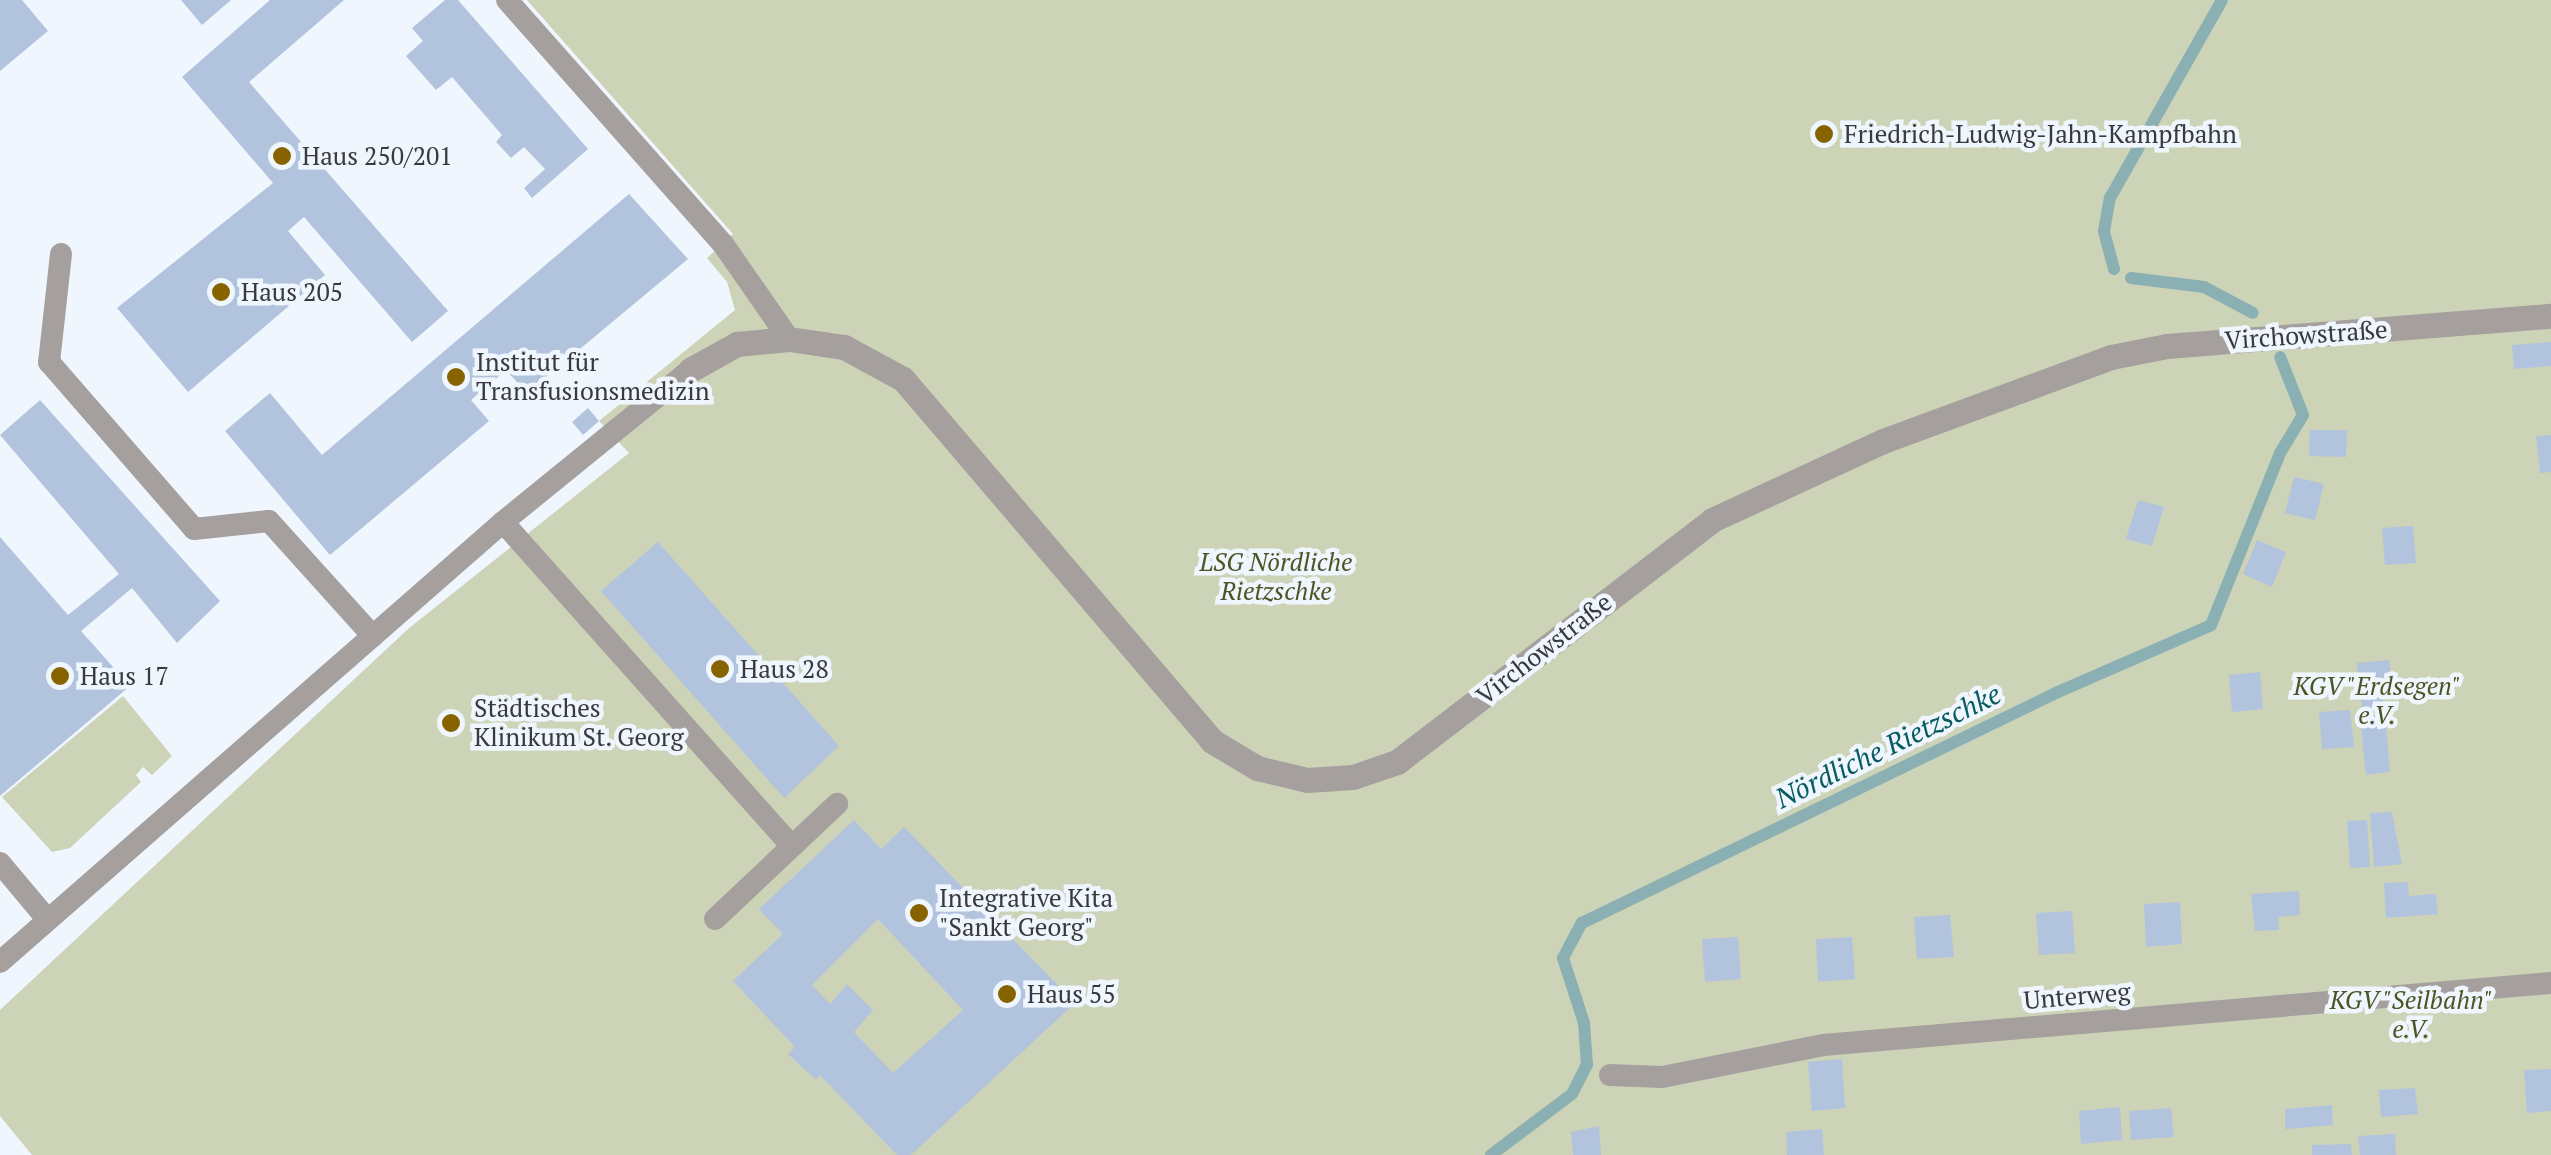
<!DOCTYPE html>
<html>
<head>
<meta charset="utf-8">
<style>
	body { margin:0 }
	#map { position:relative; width:2551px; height:1155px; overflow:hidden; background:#f0f6fe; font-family:"PT Serif",serif }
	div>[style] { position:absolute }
	.green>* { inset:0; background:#cdd3b7 }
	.stream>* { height:12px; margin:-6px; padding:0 6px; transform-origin:6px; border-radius:6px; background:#8ab0b3 }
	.building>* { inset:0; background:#b2c3dd }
	.lane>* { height:22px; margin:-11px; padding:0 11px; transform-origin:11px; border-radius:11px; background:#a5a09d }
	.street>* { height:25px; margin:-12.5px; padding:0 12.5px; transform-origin:12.5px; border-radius:12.5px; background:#a5a09d }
	.dots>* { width:28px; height:28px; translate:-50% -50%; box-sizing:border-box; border:5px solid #f0f6fe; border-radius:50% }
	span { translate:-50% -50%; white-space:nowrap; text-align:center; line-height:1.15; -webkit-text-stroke:9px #f0f6fe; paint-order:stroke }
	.poi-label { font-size:25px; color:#383a3e }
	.left { translate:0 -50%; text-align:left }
	.street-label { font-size:25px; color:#383a3e }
	.park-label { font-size:25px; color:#4d5524; font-style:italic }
	.water-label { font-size:28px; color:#085c61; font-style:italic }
</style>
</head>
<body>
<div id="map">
	<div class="green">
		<div style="clip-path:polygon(527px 0,2551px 0,2551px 1155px,32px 1155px,0 1116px,0 1010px,408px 629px,629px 453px,599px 421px,735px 310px,727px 282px,707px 258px,733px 234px)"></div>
		<div style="clip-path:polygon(123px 696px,172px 756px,152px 775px,143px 767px,136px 775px,141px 782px,70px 848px,52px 852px,2px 797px)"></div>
	</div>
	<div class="stream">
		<div style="left:2114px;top:269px;width:39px;rotate:-105deg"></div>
		<div style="left:2104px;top:231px;width:34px;rotate:-80deg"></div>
		<div style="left:2110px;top:198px;width:227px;rotate:-60.5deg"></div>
		<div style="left:2131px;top:278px;width:74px;rotate:7deg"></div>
		<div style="left:2204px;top:287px;width:55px;rotate:28deg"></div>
		<div style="left:1491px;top:1155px;width:101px;rotate:-37deg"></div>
		<div style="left:1572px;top:1094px;width:33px;rotate:-63deg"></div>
		<div style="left:1587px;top:1065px;width:42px;rotate:-94.1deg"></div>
		<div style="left:1584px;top:1023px;width:68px;rotate:-107.9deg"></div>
		<div style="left:1563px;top:958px;width:40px;rotate:-62deg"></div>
		<div style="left:1582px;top:923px;width:529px;rotate:-25.89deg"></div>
		<div style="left:2058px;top:692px;width:167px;rotate:-23.6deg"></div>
		<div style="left:2211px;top:625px;width:185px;rotate:-68.1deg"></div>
		<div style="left:2280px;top:453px;width:44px;rotate:-58.8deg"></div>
		<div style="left:2303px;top:415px;width:62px;rotate:-111.6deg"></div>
	</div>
	<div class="building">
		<div style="clip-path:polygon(0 0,22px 0,48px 31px,0 71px)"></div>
		<div style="clip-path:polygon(181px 0,231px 0,202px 25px)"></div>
		<div style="clip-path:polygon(270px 0,344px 0,249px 82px,448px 311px,412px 342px,304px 217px,288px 231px,325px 275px,188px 392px,117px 308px,273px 183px,182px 77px)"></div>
		<div style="clip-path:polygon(445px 0,458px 0,588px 149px,532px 198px,524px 188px,545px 169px,524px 147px,511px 158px,496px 142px,502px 135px,452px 77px,436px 90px,406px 56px,423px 41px,412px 28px)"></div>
		<div style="clip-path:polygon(629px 194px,688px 259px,527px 393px,506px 370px,471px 400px,489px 421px,330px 555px,225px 431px,270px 393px,322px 455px)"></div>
		<div style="clip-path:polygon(2551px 342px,2551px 366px,2514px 369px,2512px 345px)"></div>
		<div style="clip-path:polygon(40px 400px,220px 601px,177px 643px,132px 588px,81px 631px,130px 686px,0 796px,0 537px,68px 615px,119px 574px,0 435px)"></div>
		<div style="clip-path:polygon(588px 408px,599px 421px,583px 435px,572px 422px)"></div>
		<div style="clip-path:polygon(2310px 430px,2347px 430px,2346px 457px,2309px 456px)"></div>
		<div style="clip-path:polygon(2551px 435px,2551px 472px,2540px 473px,2536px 436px)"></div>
		<div style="clip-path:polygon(2294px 477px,2324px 484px,2315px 520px,2285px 513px)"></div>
		<div style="clip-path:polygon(2138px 500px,2164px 507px,2152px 546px,2126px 539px)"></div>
		<div style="clip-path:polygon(2413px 526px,2416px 563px,2385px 565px,2382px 528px)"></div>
		<div style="clip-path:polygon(2257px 540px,2286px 552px,2272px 587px,2243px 574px)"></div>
		<div style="clip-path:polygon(658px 542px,839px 746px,784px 798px,601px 591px)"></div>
		<div style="clip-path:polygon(2389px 660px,2393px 693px,2383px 694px,2384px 707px,2362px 709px,2357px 663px)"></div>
		<div style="clip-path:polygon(2260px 672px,2263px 709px,2232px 712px,2229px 675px)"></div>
		<div style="clip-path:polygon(2350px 710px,2354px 747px,2322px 749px,2319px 712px)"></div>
		<div style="clip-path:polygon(2385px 715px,2390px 772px,2366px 775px,2360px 718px)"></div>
		<div style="clip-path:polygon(2392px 812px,2402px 864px,2374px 867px,2370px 813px)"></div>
		<div style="clip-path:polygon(evenodd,854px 820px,881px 849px,904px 827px,1075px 1003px,911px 1155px,897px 1155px,820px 1075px,816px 1080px,788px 1054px,795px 1047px,733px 981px,783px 934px,759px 909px,854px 820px,878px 919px,963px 1010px,893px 1073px,854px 1032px,873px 1010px,847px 984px,830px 1004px,812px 985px,878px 919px)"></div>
		<div style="clip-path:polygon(2367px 820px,2370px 867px,2350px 868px,2347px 821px)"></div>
		<div style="clip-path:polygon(2408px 882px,2409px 896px,2436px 894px,2438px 914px,2386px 918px,2384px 883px)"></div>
		<div style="clip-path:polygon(2299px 891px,2300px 915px,2278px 917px,2279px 930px,2255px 931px,2251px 894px)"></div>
		<div style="clip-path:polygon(2180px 902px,2182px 944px,2146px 947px,2144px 904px)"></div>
		<div style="clip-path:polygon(2072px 911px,2075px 953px,2039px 955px,2036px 913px)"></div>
		<div style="clip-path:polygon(1950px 915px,1954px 957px,1917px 959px,1914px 917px)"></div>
		<div style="clip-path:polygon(1738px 937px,1741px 979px,1705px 982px,1702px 939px)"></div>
		<div style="clip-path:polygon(1852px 937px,1855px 979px,1818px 982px,1816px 939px)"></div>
		<div style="clip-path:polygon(1842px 1059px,1845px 1108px,1812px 1111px,1808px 1062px)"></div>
		<div style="clip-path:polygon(2551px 1069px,2551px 1111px,2527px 1113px,2524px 1070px)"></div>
		<div style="clip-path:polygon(2415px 1088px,2418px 1114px,2381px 1117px,2379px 1090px)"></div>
		<div style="clip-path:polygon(2332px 1105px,2333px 1125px,2285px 1129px,2285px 1109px)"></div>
		<div style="clip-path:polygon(2120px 1107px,2122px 1140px,2081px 1144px,2079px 1111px)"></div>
		<div style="clip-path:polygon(2171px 1108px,2174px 1137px,2131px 1140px,2129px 1111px)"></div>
		<div style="clip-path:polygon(1599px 1126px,1601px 1155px,1573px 1155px,1571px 1132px)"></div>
		<div style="clip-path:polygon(1822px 1129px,1824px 1155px,1787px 1155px,1786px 1132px)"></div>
		<div style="clip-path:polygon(2395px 1134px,2396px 1155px,2360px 1155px,2358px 1136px)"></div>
		<div style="clip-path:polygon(2351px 1144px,2352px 1155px,2312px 1155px,2312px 1145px)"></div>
	</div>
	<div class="lane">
		<div style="left:507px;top:0;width:326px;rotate:48.5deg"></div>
		<div style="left:723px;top:244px;width:116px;rotate:55.2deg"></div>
		<div style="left:61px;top:254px;width:109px;rotate:96.3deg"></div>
		<div style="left:49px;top:362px;width:221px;rotate:49deg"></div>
		<div style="left:194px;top:529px;width:75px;rotate:-6.1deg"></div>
		<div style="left:269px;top:521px;width:155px;rotate:47.9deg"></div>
		<div style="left:503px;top:522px;width:434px;rotate:48.3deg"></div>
		<div style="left:0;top:863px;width:73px;rotate:50deg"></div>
		<div style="left:715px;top:919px;width:168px;rotate:-43.3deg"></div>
		<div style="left:0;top:962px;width:668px;rotate:-41.18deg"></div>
		<div style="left:503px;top:522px;width:241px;rotate:-39.1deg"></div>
		<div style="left:1610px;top:1075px;width:52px;rotate:2.2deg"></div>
		<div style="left:1662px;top:1077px;width:164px;rotate:-11.2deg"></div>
		<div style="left:1823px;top:1045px;width:731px;rotate:-4.87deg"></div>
	</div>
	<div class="street">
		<div style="left:690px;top:370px;width:54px;rotate:-29deg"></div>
		<div style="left:737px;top:344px;width:52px;rotate:-5.5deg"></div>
		<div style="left:789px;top:339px;width:56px;rotate:8.3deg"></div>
		<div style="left:844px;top:347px;width:67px;rotate:28.5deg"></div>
		<div style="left:903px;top:379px;width:476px;rotate:49.5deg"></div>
		<div style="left:1212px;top:741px;width:52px;rotate:31deg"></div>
		<div style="left:1257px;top:768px;width:51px;rotate:13.5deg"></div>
		<div style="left:1307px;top:780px;width:46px;rotate:-3.7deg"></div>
		<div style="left:1353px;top:777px;width:46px;rotate:-18.8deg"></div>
		<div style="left:1397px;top:762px;width:397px;rotate:-37.5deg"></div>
		<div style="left:1712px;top:520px;width:188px;rotate:-24.8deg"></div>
		<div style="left:1883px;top:441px;width:243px;rotate:-20.2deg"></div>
		<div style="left:2111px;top:357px;width:57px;rotate:-11.1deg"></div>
		<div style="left:2167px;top:346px;width:385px;rotate:-4.5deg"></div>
	</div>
	<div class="dots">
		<div style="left:1824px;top:134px;background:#876300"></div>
		<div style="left:282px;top:156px;background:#876300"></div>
		<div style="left:221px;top:292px;background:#876300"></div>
		<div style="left:456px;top:377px;background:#876300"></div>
		<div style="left:720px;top:669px;background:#876300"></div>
		<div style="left:60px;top:676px;background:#876300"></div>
		<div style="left:451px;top:723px;background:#876300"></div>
		<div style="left:919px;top:913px;background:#876300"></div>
		<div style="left:1007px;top:994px;background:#876300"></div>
	</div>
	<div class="poi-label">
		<span class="left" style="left:1844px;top:134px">Friedrich-Ludwig-Jahn-Kampfbahn</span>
		<span class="left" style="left:302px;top:156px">Haus 250/201</span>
		<span class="left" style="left:241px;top:292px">Haus 205</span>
		<span class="left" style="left:476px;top:377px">Institut für<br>Transfusionsmedizin</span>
		<span class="left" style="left:740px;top:669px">Haus 28</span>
		<span class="left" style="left:80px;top:676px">Haus 17</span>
		<span class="left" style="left:474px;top:723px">Städtisches<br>Klinikum St. Georg</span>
		<span class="left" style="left:939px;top:913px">Integrative Kita<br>"Sankt Georg"</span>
		<span class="left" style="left:1027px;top:994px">Haus 55</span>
	</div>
	<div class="street-label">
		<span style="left:2306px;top:335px;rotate:-4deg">Virchowstraße</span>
		<span style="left:1544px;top:649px;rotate:-38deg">Virchowstraße</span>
		<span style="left:2077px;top:996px;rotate:-5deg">Unterweg</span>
	</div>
	<div class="park-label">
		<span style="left:1276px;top:577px">LSG Nördliche<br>Rietzschke</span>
		<span style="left:2377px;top:701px">KGV "Erdsegen"<br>e.V.</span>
		<span style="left:2411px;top:1015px">KGV "Seilbahn"<br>e.V.</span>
	</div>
	<div class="water-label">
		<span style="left:1888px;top:746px;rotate:-26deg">Nördliche Rietzschke</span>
	</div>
</div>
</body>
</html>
